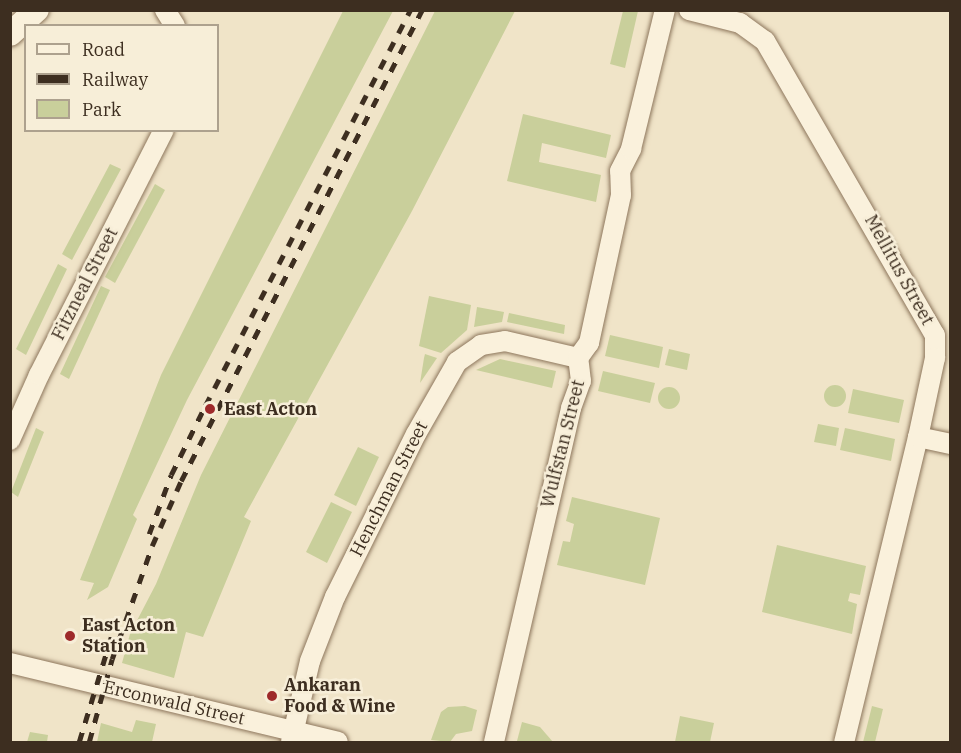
<!DOCTYPE html>
<html>
<head>
<meta charset="utf-8">
<style>
	body { margin:0 }
	#map { position:relative; width:961px; height:753px; overflow:hidden; background:#f0e4c8; font-family:"IBM Plex Serif",serif }
	div>[style] { position:absolute }
	.green>* { inset:0; background:#c9cf9b }
	.round { border-radius:50% }
	.roads { filter:drop-shadow(0 0 2px #8d765c) drop-shadow(0 0 2px #8d765c) }
	.minor>* { height:20px; margin:-10px; padding:0 10px; transform-origin:10px; border-radius:10px; background:#faf1dc }
	.tertiary>* { height:24px; margin:-12px; padding:0 12px; transform-origin:12px; border-radius:12px; background:#faf1dc }
	.rail>* { height:4.5px; margin-top:-2.25px; transform-origin:0; background:repeating-linear-gradient(90deg,#3d2e20 0 10px,transparent 0 20px) }
	.dots>* { width:16px; height:16px; translate:-50% -50%; box-sizing:border-box; border:3px solid #f7eed8; border-radius:50% }
	span { translate:-50% -50%; white-space:nowrap; text-align:center; line-height:1.15; -webkit-text-stroke:5px #f7eed8; paint-order:stroke }
	.street-label { font-size:18px; color:#3d2e20 }
	.poi-label { font-size:18px; color:#3d2e20; font-weight:700 }
	.left { translate:0 -50%; text-align:left }
	.frame { position:absolute; inset:0; border:12px solid #3d2e20; pointer-events:none }
	.legend { position:absolute; left:24px; top:24px; width:195px; height:108px; box-sizing:border-box; background:#f7eed8; border:2px solid #ada18e; margin:0; padding:8px 10px; list-style:none; font-size:18px; color:#3d2e20 }
	.legend li { display:flex; align-items:center; gap:12px; height:30px }
	.legend b { width:30px; border:2px solid #ada18e }
</style>
</head>
<body>
<div id="map">
	<div class="green">
		<div style="clip-path:polygon(343px 11px,393px 11px,187px 400px,133px 515px,137px 519px,108px 587px,87px 600px,94px 583px,80px 580px,161px 375px)"></div>
		<div style="clip-path:polygon(435px 11px,515px 11px,412px 211px,244px 517px,251px 521px,203px 637px,186px 632px,174px 678px,122px 663px,130px 634px,156px 584px,201px 475px)"></div>
		<div style="clip-path:polygon(623px 11px,638px 11px,625px 68px,610px 64px)"></div>
		<div style="clip-path:polygon(523px 114px,611px 135px,606px 158px,542px 143px,539px 162px,601px 175px,596px 202px,507px 181px)"></div>
		<div style="clip-path:polygon(110px 164px,121px 169px,72px 260px,62px 254px)"></div>
		<div style="clip-path:polygon(155px 184px,165px 190px,115px 283px,105px 277px)"></div>
		<div style="clip-path:polygon(58px 264px,67px 269px,26px 355px,16px 349px)"></div>
		<div style="clip-path:polygon(101px 286px,110px 290px,69px 379px,60px 374px)"></div>
		<div style="clip-path:polygon(429px 296px,471px 305px,467px 330px,441px 353px,419px 346px)"></div>
		<div style="clip-path:polygon(477px 307px,504px 312px,502px 322px,474px 327px)"></div>
		<div style="clip-path:polygon(509px 313px,565px 325px,564px 334px,507px 322px)"></div>
		<div style="clip-path:polygon(610px 335px,663px 347px,659px 368px,605px 356px)"></div>
		<div style="clip-path:polygon(669px 349px,690px 354px,687px 370px,665px 365px)"></div>
		<div style="clip-path:polygon(425px 354px,437px 358px,420px 383px,424px 358px)"></div>
		<div style="clip-path:polygon(500px 359px,556px 371px,552px 388px,476px 370px)"></div>
		<div style="clip-path:polygon(603px 371px,655px 383px,650px 403px,598px 391px)"></div>
		<div class="round" style="left:824px;top:385px;width:22px;height:22px"></div>
		<div class="round" style="left:658px;top:387px;width:22px;height:22px"></div>
		<div style="clip-path:polygon(853px 389px,904px 400px,899px 423px,848px 413px)"></div>
		<div style="clip-path:polygon(818px 424px,839px 428px,836px 446px,814px 442px)"></div>
		<div style="clip-path:polygon(36px 428px,44px 432px,18px 497px,11px 492px)"></div>
		<div style="clip-path:polygon(845px 428px,895px 439px,891px 461px,840px 450px)"></div>
		<div style="clip-path:polygon(358px 447px,379px 457px,356px 506px,334px 495px)"></div>
		<div style="clip-path:polygon(572px 497px,660px 518px,645px 585px,557px 565px,563px 541px,570px 542px,574px 524px,566px 521px)"></div>
		<div style="clip-path:polygon(331px 502px,352px 512px,327px 563px,306px 552px)"></div>
		<div style="clip-path:polygon(777px 545px,866px 566px,860px 595px,850px 593px,848px 601px,857px 604px,852px 634px,762px 612px)"></div>
		<div style="clip-path:polygon(465px 706px,477px 710px,472px 731px,456px 734px,450px 742px,431px 740px,441px 712px,448px 707px)"></div>
		<div style="clip-path:polygon(872px 706px,883px 709px,875px 742px,863px 742px)"></div>
		<div style="clip-path:polygon(680px 716px,714px 723px,710px 742px,675px 742px)"></div>
		<div style="clip-path:polygon(136px 720px,156px 724px,152px 742px,97px 742px,101px 723px,132px 732px)"></div>
		<div style="clip-path:polygon(522px 722px,540px 727px,553px 742px,517px 741px)"></div>
		<div style="clip-path:polygon(30px 732px,48px 735px,47px 742px,27px 742px)"></div>
	</div>
	<div class="roads">
		<div class="minor">
			<div style="left:165px;top:10px;width:19px;rotate:58deg"></div>
			<div style="left:689px;top:10px;width:53px;rotate:14.3deg"></div>
			<div style="left:740px;top:23px;width:31px;rotate:36deg"></div>
			<div style="left:765px;top:41px;width:340px;rotate:60deg"></div>
			<div style="left:935px;top:335px;width:23px;rotate:90deg"></div>
			<div style="left:935px;top:358px;width:81px;rotate:102.1deg"></div>
			<div style="left:918px;top:437px;width:314px;rotate:103.6deg"></div>
			<div style="left:918px;top:437px;width:33px;rotate:12deg"></div>
			<div style="left:10px;top:440px;width:71px;rotate:-66deg"></div>
			<div style="left:39px;top:375px;width:275px;rotate:-63deg"></div>
			<div style="left:10px;top:663px;width:337px;rotate:13.5deg"></div>
			<div style="left:291px;top:742px;width:83px;rotate:-76.8deg"></div>
			<div style="left:310px;top:661px;width:69px;rotate:-68.7deg"></div>
			<div style="left:335px;top:597px;width:182px;rotate:-63.6deg"></div>
			<div style="left:416px;top:434px;width:83px;rotate:-60.3deg"></div>
			<div style="left:457px;top:362px;width:29px;rotate:-35deg"></div>
			<div style="left:481px;top:345px;width:24px;rotate:-9deg"></div>
			<div style="left:505px;top:341px;width:75px;rotate:13.1deg"></div>
			<div style="left:494px;top:742px;width:343px;rotate:-77deg"></div>
			<div style="left:571px;top:408px;width:29px;rotate:-70deg"></div>
			<div style="left:581px;top:381px;width:23px;rotate:-97deg"></div>
			<div style="left:578px;top:358px;width:19px;rotate:-54deg"></div>
			<div style="left:589px;top:343px;width:151px;rotate:-77.8deg"></div>
			<div style="left:621px;top:195px;width:24px;rotate:-92deg"></div>
			<div style="left:620px;top:171px;width:25px;rotate:-63deg"></div>
			<div style="left:631px;top:149px;width:143px;rotate:-76.3deg"></div>
		</div>
		<div class="tertiary">
			<div style="left:10px;top:34px;width:36px;rotate:-42deg"></div>
		</div>
	</div>
	<div class="rail">
		<div style="left:149px;top:534px;width:63px;rotate:-69.6deg"></div>
		<div style="left:171px;top:475px;width:77px;rotate:-63.8deg"></div>
		<div style="left:205px;top:406px;width:446px;rotate:-62.6deg"></div>
		<div style="left:79px;top:742px;width:130px;rotate:-73deg"></div>
		<div style="left:89px;top:742px;width:86px;rotate:-74.5deg"></div>
		<div style="left:112px;top:659px;width:120px;rotate:-70.5deg"></div>
		<div style="left:152px;top:546px;width:71px;rotate:-66deg"></div>
		<div style="left:181px;top:481px;width:529px;rotate:-62.9deg"></div>
	</div>
	<div class="dots">
		<div style="left:210px;top:409px;background:#9e2a2b"></div>
		<div style="left:70px;top:636px;background:#9e2a2b"></div>
		<div style="left:272px;top:696px;background:#9e2a2b"></div>
	</div>
	<div class="street-label">
		<span style="left:899px;top:270px;rotate:61deg">Mellitus Street</span>
		<span style="left:85px;top:284px;rotate:-63deg">Fitzneal Street</span>
		<span style="left:563px;top:444px;rotate:-76deg">Wulfstan Street</span>
		<span style="left:389px;top:489px;rotate:-63deg">Henchman Street</span>
		<span style="left:174px;top:703px;rotate:13deg">Erconwald Street</span>
	</div>
	<div class="poi-label">
		<span class="left" style="left:224px;top:409px">East Acton</span>
		<span class="left" style="left:82px;top:636px">East Acton<br>Station</span>
		<span class="left" style="left:284px;top:696px">Ankaran<br>Food &amp; Wine</span>
	</div>
	<div class="frame"></div>
	<ul class="legend">
	<li><b style="height:8px;background:#faf1dc"></b>Road</li>
	<li><b style="height:8px;background:#3d2e20"></b>Railway</li>
	<li><b style="height:16px;background:#c9cf9b"></b>Park</li>
	</ul>
</div>
</body>
</html>
